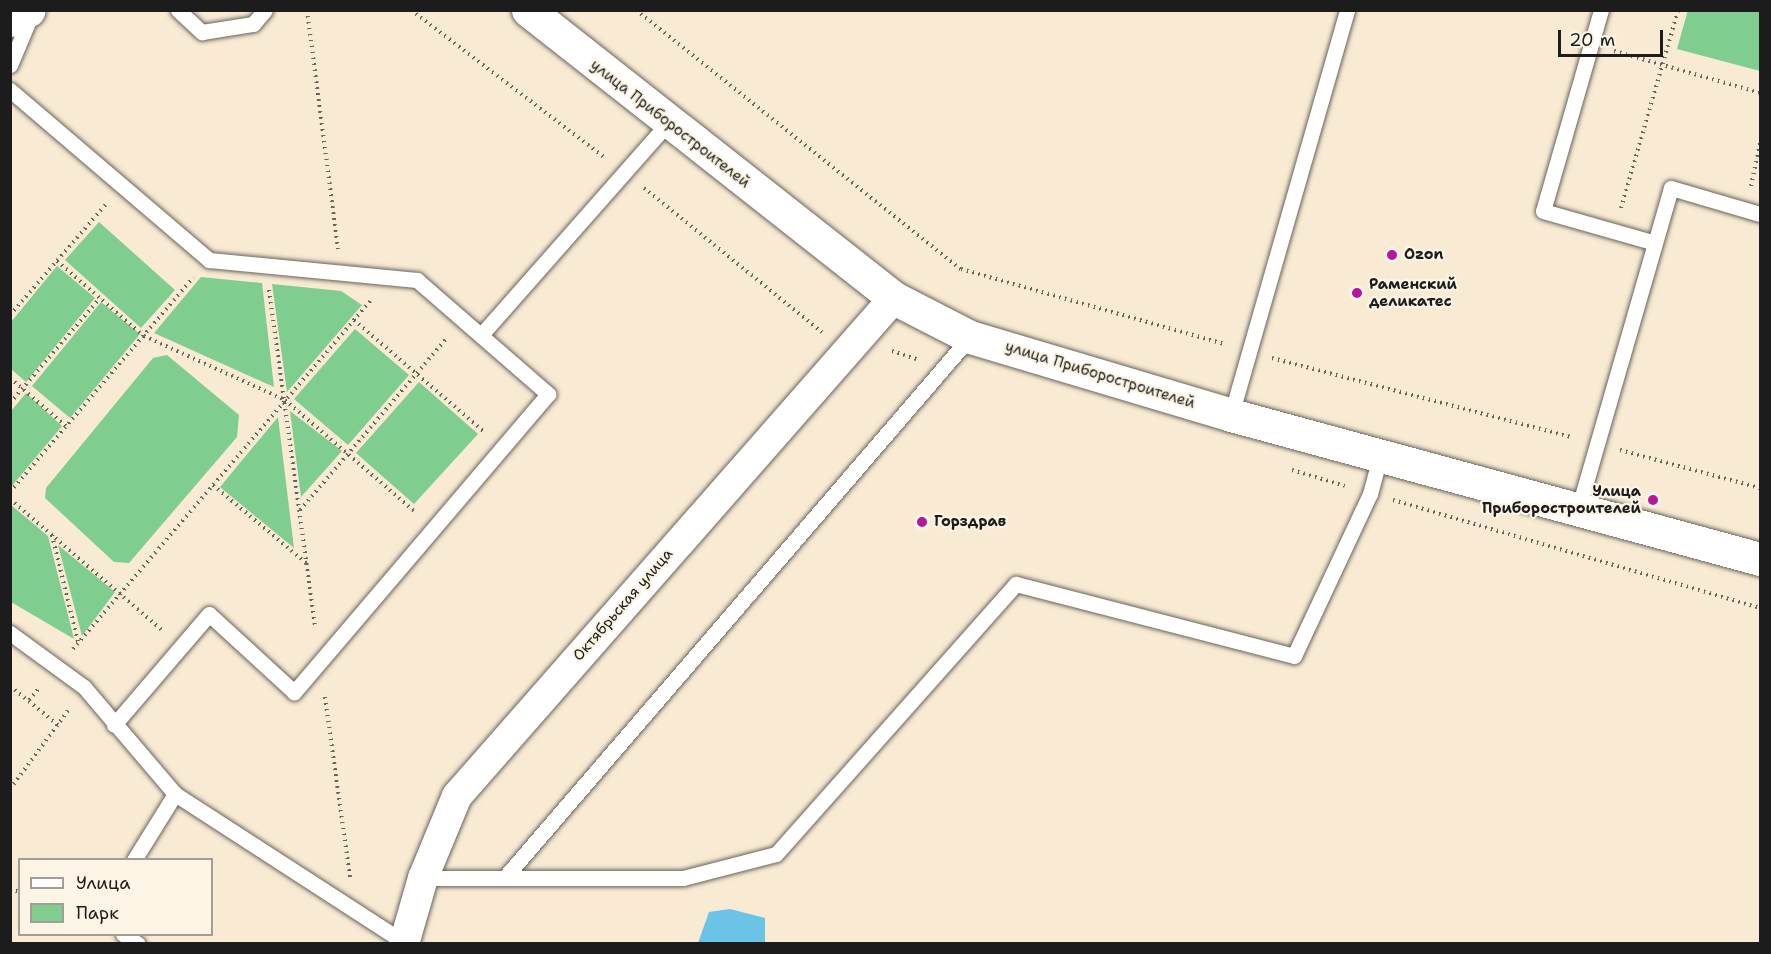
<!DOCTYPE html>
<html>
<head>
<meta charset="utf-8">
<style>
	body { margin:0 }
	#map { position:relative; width:1771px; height:954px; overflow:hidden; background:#f8ead3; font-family:"Shantell Sans",sans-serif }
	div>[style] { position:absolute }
	.green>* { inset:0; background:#7fce8f }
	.water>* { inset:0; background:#6bc4e8 }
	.path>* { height:4px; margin-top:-2px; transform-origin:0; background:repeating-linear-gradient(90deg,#69645c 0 1.5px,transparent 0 6px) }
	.roads { filter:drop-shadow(0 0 2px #69645c) drop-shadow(0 0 2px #69645c) }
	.lane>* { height:15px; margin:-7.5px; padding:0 7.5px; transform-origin:7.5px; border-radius:7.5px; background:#fff }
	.street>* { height:30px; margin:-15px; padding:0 15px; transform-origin:15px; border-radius:15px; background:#fff }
	.secondary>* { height:33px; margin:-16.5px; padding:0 16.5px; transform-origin:16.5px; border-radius:16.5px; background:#fff }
	.dots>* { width:16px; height:16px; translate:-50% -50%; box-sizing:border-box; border:3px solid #fcf5e5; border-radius:50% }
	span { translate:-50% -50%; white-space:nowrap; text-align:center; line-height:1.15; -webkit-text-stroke:4.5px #fcf5e5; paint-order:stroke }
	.street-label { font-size:15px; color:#1c1c1c }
	.poi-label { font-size:15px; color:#1c1c1c; font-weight:700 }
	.left { translate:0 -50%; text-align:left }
	.right { translate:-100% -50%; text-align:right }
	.frame { position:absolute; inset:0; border:12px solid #1c1c1c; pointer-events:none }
	.legend { position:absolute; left:18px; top:858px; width:195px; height:78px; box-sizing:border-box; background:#fcf5e5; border:2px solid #a29e95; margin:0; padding:8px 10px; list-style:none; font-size:18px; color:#1c1c1c }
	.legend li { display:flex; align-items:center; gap:12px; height:30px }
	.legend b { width:30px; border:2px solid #a29e95 }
	.scale { position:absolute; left:1558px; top:30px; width:105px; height:27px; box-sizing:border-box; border:3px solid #1c1c1c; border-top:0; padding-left:8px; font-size:18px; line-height:21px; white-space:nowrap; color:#1c1c1c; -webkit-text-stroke:4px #fcf5e5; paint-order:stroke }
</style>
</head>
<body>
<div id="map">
	<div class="green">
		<div style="clip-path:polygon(1688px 10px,1760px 11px,1760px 71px,1677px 49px)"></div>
		<div style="clip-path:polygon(99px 222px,175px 290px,141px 328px,65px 260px)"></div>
		<div style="clip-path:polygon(57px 266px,95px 298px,26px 382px,11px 369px,11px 322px)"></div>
		<div style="clip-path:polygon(201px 277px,262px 283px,274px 387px,154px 333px)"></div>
		<div style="clip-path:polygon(272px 284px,341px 291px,362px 305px,287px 392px)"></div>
		<div style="clip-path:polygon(101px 302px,140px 334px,70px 418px,32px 386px)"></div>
		<div style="clip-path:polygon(355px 329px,409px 375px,348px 445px,294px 399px)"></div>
		<div style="clip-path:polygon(167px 355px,239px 415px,237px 437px,129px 563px,114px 562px,45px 498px,46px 488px,153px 358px)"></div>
		<div style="clip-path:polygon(419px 382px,478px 434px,414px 504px,356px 453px)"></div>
		<div style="clip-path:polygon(26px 393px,62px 426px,11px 487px,11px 411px)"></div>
		<div style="clip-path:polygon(290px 411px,342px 451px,301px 497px)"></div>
		<div style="clip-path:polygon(278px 417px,294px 548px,220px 487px)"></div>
		<div style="clip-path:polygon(11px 505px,48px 536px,74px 639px,11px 602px)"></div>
		<div style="clip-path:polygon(58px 545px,115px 592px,82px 636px)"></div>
	</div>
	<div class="water">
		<div style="clip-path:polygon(730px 909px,765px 918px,765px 943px,698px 943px,709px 912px)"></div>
	</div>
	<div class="path">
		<div style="left:307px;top:10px;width:241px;rotate:82.6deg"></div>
		<div style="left:411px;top:10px;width:244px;rotate:37.3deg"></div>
		<div style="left:636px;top:10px;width:416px;rotate:38.6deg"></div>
		<div style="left:961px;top:269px;width:273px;rotate:15.9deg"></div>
		<div style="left:1614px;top:51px;width:152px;rotate:16deg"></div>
		<div style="left:1751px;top:186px;width:44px;rotate:-78.2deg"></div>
		<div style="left:644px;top:188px;width:229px;rotate:39deg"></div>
		<div style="left:1621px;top:208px;width:206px;rotate:-73.9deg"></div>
		<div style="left:57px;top:261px;width:115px;rotate:40.8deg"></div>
		<div style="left:144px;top:336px;width:155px;rotate:24.4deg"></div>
		<div style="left:285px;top:400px;width:170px;rotate:40.7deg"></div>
		<div style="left:269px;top:290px;width:340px;rotate:82.2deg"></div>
		<div style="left:10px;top:315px;width:147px;rotate:-49.1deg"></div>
		<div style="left:354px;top:320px;width:170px;rotate:40.7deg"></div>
		<div style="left:892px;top:351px;width:26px;rotate:18deg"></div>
		<div style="left:1272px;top:358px;width:310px;rotate:14.8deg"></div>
		<div style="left:10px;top:378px;width:74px;rotate:40.6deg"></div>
		<div style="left:10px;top:403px;width:138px;rotate:-49.4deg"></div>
		<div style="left:1620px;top:450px;width:145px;rotate:15.2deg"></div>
		<div style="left:1292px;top:470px;width:55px;rotate:16.8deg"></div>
		<div style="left:213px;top:485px;width:123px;rotate:40deg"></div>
		<div style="left:10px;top:492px;width:282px;rotate:-49.5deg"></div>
		<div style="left:10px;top:499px;width:201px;rotate:40.8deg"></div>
		<div style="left:1393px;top:500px;width:383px;rotate:16.4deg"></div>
		<div style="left:300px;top:510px;width:225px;rotate:-49.5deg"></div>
		<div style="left:52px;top:535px;width:110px;rotate:76.3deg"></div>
		<div style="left:73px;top:649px;width:458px;rotate:-49.5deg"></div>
		<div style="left:10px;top:686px;width:62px;rotate:39.1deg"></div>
		<div style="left:325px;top:697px;width:182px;rotate:82.1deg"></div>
		<div style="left:29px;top:700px;width:17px;rotate:-50deg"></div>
		<div style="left:10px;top:789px;width:101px;rotate:-53.5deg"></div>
		<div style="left:10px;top:889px;width:10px;rotate:17deg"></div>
	</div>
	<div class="roads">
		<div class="lane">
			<div style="left:178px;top:10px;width:33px;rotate:43deg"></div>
			<div style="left:202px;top:32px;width:52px;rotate:-8.9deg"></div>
			<div style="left:253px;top:24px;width:18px;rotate:-49deg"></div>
			<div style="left:1601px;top:10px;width:209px;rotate:106.1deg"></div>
			<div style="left:1543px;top:211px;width:116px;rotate:15.9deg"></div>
			<div style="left:10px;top:65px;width:56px;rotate:-67.1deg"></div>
			<div style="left:10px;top:90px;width:262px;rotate:40.5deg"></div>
			<div style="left:209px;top:260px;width:209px;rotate:5.5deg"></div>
			<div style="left:417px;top:280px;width:174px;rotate:41deg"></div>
			<div style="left:548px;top:394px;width:392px;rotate:130.4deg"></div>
			<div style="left:294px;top:692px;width:115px;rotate:-137.5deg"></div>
			<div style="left:209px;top:614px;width:146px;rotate:130.6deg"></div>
			<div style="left:481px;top:335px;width:283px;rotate:-48.6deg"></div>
			<div style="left:1231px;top:415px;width:421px;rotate:-74deg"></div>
			<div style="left:1578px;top:510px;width:335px;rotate:-73.9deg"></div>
			<div style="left:1671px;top:188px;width:93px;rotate:16.3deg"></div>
			<div style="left:10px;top:633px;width:92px;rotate:36.1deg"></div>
			<div style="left:84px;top:687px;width:140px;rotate:49.6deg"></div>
			<div style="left:175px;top:794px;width:274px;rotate:32.9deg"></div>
			<div style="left:134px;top:860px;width:78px;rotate:-58.2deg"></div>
			<div style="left:506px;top:876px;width:711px;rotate:-49.28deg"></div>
			<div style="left:423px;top:878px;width:260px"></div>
			<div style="left:683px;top:878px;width:96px;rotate:-14.5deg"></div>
			<div style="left:776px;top:854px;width:361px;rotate:-48.4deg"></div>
			<div style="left:1016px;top:584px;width:287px;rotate:14.5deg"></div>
			<div style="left:1294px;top:656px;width:179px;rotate:-64.9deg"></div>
			<div style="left:1370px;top:494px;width:39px;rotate:-75deg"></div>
			<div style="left:123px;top:934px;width:18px;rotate:34deg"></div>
		</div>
		<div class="street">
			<div style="left:404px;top:944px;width:69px;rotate:-73.9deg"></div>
			<div style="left:423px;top:878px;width:89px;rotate:-67.5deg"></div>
			<div style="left:457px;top:796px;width:663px;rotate:-48.73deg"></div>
		</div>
		<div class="secondary">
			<div style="left:528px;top:10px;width:466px;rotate:38.2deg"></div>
			<div style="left:894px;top:298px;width:85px;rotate:27.2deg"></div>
			<div style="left:970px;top:337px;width:272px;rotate:16.6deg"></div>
			<div style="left:1231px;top:415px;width:548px;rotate:15.23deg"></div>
			<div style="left:10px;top:20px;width:21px;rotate:-28deg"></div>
		</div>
	</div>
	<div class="dots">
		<div style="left:1392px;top:255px;background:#b5179e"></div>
		<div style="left:1357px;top:293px;background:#b5179e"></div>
		<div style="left:1653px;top:500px;background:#b5179e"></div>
		<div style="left:922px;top:522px;background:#b5179e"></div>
	</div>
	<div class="street-label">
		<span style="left:670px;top:124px;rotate:38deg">улица Приборостроителей</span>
		<span style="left:1100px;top:375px;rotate:17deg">улица Приборостроителей</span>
		<span style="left:623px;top:605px;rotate:-49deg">Октябрьская улица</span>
	</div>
	<div class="poi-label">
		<span class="left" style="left:1404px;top:255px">Ozon</span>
		<span class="left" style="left:1369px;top:293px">Раменский<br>деликатес</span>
		<span class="right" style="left:1641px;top:500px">Улица<br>Приборостроителей</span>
		<span class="left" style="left:934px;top:522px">Горздрав</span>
	</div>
	<div class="frame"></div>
	<ul class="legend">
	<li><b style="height:8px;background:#fff"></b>Улица</li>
	<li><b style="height:16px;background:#7fce8f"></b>Парк</li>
	</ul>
	<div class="scale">20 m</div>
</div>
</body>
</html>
